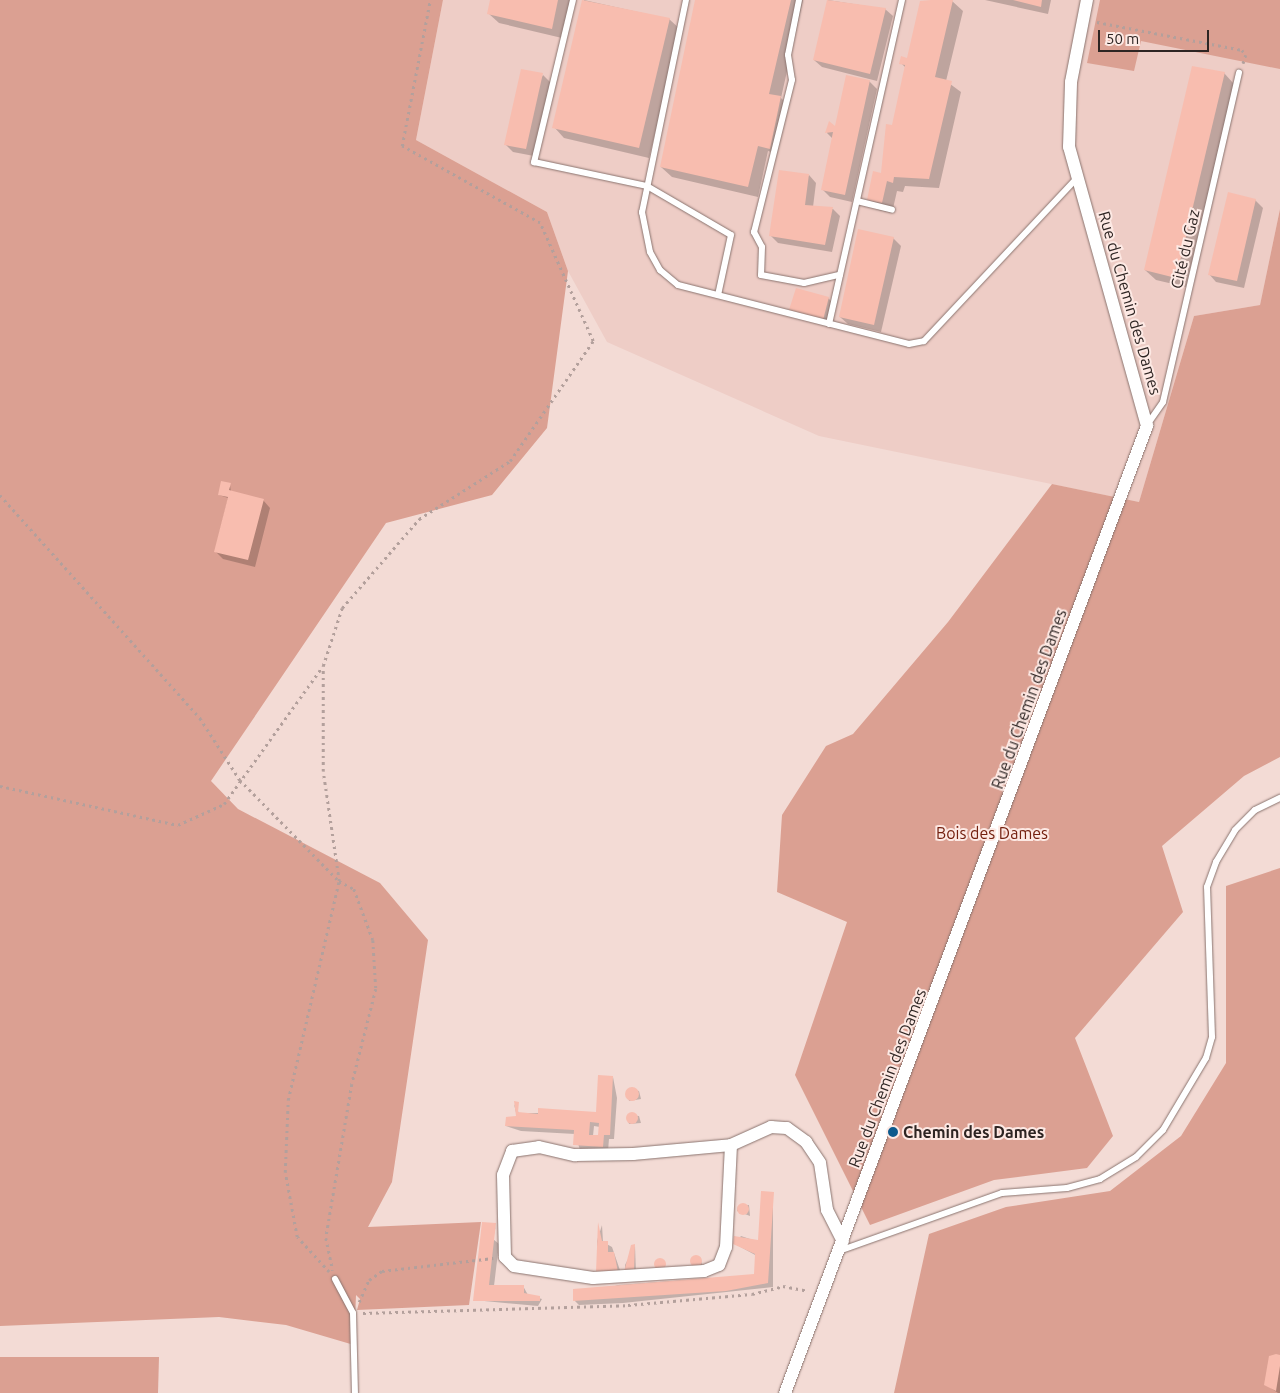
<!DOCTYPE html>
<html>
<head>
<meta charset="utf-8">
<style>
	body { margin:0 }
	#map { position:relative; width:1280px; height:1393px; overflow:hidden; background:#f3dbd5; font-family:Ubuntu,sans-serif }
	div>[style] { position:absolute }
	.built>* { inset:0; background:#eecdc6 }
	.green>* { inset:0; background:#dba092 }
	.shadow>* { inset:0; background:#0003 }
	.building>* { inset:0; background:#f8bdaf }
	.round { border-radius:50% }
	.path>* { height:2.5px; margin-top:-1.25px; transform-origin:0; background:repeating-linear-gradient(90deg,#b3a09c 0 2.5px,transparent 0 6.5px) }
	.roads { filter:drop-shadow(0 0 1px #8a746f) drop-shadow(0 0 1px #8a746f) }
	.service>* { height:6px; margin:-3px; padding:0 3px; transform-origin:3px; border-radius:3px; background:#fff }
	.minor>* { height:12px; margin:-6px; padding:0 6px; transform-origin:6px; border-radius:6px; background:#fff }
	.dots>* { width:14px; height:14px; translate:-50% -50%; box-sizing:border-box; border:2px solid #fde9e4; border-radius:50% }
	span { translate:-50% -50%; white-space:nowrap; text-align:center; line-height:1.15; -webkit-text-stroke:4px #fde9e4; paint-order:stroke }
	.street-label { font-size:16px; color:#2e2523 }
	.park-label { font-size:16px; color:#74200f }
	.poi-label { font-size:16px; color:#2e2523; font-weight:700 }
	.left { translate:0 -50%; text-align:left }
	.scale { position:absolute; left:1098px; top:30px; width:111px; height:22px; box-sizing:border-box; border:2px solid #2e2523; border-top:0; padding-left:6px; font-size:15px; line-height:18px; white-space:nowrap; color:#2e2523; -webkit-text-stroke:4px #fde9e4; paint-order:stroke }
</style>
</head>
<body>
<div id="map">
	<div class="built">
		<div style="clip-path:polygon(443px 0,1280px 0,1280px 209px,1260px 305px,1194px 316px,1139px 502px,819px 436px,607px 342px,568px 271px,547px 212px,416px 140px)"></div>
	</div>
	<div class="green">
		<div style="clip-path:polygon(0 0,443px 0,416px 140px,547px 212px,568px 271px,547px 428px,492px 495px,386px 523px,211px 781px,238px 809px,380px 883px,428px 940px,392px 1182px,368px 1227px,481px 1222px,469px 1305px,357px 1310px,360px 1299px,356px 1295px,354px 1345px,286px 1325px,219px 1317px,0 1326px)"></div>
		<div style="clip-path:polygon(1100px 0,1280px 0,1280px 69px,1141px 41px,1134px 71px,1087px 63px)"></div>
		<div style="clip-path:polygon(1280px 209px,1280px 757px,1244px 776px,1162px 846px,1183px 912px,1075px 1038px,1113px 1136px,1087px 1168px,994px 1180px,870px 1225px,795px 1075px,847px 922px,777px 892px,782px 815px,826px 746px,853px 734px,948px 622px,1052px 484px,1139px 502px,1194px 316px,1260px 305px)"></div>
		<div style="clip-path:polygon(1280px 868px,1280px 1393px,894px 1393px,929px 1234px,1006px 1207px,1110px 1191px,1181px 1136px,1226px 1063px,1226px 886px)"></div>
		<div style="clip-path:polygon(0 1357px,159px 1357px,158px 1393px,0 1393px)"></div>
	</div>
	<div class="shadow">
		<div style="clip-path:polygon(492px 0,570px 0,562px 38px,499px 23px,488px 13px)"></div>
		<div style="clip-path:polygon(584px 0,669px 19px,680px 29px,649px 158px,564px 138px,554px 127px)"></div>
		<div style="clip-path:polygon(697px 0,803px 0,781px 98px,785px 102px,775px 153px,768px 151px,758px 197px,672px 177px,661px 167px)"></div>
		<div style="clip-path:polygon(828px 0,885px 9px,893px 16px,877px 81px,822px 67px,814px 60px)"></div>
		<div style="clip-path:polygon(932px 0,952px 1px,963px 11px,946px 81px,961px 92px,939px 188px,905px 186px,903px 192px,897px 191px,892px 213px,878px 210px,868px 200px,882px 175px,906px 68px,901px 63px,908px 59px)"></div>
		<div style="clip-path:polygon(985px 0,1051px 0,1048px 14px)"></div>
		<div style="clip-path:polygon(1224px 73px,1234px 84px,1186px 287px,1156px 280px,1145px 270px)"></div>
		<div style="clip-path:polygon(543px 75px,550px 82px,534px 156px,513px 152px,505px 144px)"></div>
		<div style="clip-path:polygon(868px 80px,877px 89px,852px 202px,830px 197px,822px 189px,833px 139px,827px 133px,830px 123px,836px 128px)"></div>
		<div style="clip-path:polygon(809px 175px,816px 183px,813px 207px,833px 209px,840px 216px,832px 252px,778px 243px,770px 235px)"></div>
		<div style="clip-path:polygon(1255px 200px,1263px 208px,1244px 288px,1216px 282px,1209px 274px)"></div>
		<div style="clip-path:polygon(893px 238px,901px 246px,881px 332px,848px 324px,840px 317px)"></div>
		<div style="clip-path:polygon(828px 298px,836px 306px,830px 326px,798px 317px,791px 310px)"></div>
		<div style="clip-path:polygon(230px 485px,231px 492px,263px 500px,270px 508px,255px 567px,223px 559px,215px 551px,228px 498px,219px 495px)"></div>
		<div style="clip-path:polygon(evenodd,613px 1077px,617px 1098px,614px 1139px,609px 1139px,608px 1151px,580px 1150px,575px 1134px,521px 1131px,506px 1126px,517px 1117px,514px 1104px,519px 1113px,597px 1113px,613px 1077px,594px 1126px,600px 1127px,599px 1137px,593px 1136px,594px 1126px)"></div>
		<div style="clip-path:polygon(627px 1089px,639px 1091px,641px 1099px,629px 1101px)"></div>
		<div style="clip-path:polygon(627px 1115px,639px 1116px,641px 1123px,629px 1124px)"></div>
		<div style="clip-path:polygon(773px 1193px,773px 1287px,623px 1303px,579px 1305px,574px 1300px,618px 1285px,755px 1275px,757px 1256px,735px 1244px,741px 1236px,759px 1242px)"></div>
		<div style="clip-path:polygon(749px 1205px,750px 1216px,737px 1211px,738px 1206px)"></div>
		<div style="clip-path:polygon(496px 1225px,493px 1239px,499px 1244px,494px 1286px,523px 1286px,528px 1295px,542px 1299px,538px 1306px,474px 1300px)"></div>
		<div style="clip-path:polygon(602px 1225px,603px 1242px,612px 1247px,622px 1276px,597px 1272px,597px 1241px)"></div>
		<div style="clip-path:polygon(635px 1246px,636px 1273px,625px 1271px,625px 1265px)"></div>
		<div style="clip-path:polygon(693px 1256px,700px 1257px,703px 1268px,692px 1267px)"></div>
		<div style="clip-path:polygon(658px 1260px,666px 1270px,656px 1269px)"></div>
		<div style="clip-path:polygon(1280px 1357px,1280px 1393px,1278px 1393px,1265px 1384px)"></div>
	</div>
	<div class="building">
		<div style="clip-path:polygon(490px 0,558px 0,552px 29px,487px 14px)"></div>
		<div style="clip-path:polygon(582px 0,670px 18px,639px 148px,552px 128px)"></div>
		<div style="clip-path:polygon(695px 0,791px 0,769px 94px,781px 96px,770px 149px,758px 146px,748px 187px,660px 167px)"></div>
		<div style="clip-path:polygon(827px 0,886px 8px,870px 74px,813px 60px)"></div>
		<div style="clip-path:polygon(931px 0,953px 0,935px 77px,952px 81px,929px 179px,894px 177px,893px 183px,887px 181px,882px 203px,867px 200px,873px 171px,881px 173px,886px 124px,892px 125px,905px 65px,899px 64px,901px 56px,907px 58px,920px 1px)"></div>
		<div style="clip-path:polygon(1013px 0,1042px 0,1041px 7px)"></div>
		<div style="clip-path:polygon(1192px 66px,1225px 72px,1176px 278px,1144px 270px)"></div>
		<div style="clip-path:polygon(521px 69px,543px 73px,526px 149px,504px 145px)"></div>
		<div style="clip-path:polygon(846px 75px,870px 80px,845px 195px,821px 190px,833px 132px,825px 133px,829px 121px,835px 126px)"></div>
		<div style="clip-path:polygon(779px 170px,809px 174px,805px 205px,833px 207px,825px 245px,769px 236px)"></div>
		<div style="clip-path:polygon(1228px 192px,1256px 199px,1237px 281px,1208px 275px)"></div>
		<div style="clip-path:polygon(858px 229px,894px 237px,874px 325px,839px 317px)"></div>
		<div style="clip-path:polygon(796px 288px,829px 297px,823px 320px,789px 310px)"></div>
		<div style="clip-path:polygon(221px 481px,231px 483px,229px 490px,264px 499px,248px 560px,214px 552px,228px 497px,218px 495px)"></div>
		<div style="clip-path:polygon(evenodd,598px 1075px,613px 1076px,610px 1135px,604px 1135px,603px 1147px,573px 1145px,574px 1130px,505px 1126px,506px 1117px,516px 1116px,514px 1101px,519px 1102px,518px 1112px,538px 1114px,538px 1108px,596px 1112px,598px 1075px,590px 1122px,599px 1123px,598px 1135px,589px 1135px,590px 1122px)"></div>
		<div class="round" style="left:625px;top:1087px;width:14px;height:14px"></div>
		<div class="round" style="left:626px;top:1112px;width:12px;height:12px"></div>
		<div style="clip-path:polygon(761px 1191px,774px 1192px,768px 1283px,726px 1291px,573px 1301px,573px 1289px,754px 1274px,755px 1254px,733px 1244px,734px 1236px,758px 1240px)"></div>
		<div class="round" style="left:737px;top:1203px;width:12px;height:12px"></div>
		<div style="clip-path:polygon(482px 1222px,496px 1223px,489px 1285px,524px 1285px,524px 1293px,540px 1296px,540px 1301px,473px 1301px)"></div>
		<div style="clip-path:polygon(598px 1222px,602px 1241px,608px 1241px,608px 1252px,614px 1252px,618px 1272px,596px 1272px)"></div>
		<div style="clip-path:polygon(635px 1244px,634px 1271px,624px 1272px,631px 1245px)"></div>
		<div class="round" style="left:690px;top:1255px;width:12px;height:12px"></div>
		<div class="round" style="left:654px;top:1258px;width:12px;height:12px"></div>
		<div style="clip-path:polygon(1276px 1354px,1280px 1355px,1280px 1366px,1276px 1391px,1264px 1385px,1269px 1356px)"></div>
	</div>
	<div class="path">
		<div style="left:1097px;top:22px;width:148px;rotate:10.9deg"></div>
		<div style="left:1242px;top:50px;width:6px;rotate:51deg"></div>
		<div style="left:1246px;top:55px;width:9px;rotate:108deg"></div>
		<div style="left:0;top:495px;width:300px;rotate:48.1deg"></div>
		<div style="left:200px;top:718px;width:74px;rotate:57.2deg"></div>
		<div style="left:240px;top:780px;width:141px;rotate:45.6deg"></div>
		<div style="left:339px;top:881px;width:17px;rotate:28deg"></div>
		<div style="left:354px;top:889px;width:54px;rotate:69.6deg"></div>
		<div style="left:373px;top:940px;width:49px;rotate:86.5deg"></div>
		<div style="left:376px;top:989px;width:98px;rotate:104.2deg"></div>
		<div style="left:352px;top:1084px;width:156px;rotate:99.6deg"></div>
		<div style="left:326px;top:1238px;width:33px;rotate:78deg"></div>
		<div style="left:0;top:786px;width:182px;rotate:12.4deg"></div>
		<div style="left:178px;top:825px;width:51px;rotate:-24.5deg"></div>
		<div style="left:224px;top:804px;width:168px;rotate:-54.4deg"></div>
		<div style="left:329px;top:1272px;width:47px;rotate:-132.4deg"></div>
		<div style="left:297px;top:1237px;width:66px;rotate:-100.5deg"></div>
		<div style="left:285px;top:1172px;width:72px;rotate:-87.6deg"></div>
		<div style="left:288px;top:1100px;width:225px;rotate:-76.9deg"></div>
		<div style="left:339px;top:881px;width:111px;rotate:-98.3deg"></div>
		<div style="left:323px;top:771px;width:105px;rotate:-90deg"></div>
		<div style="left:323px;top:666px;width:61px;rotate:-71.9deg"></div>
		<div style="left:342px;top:608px;width:118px;rotate:-49.1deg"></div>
		<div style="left:419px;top:519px;width:108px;rotate:-32.5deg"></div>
		<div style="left:510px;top:461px;width:146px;rotate:-55.3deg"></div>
		<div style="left:593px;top:341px;width:129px;rotate:-114.2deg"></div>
		<div style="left:540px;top:223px;width:158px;rotate:-150.8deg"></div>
		<div style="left:402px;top:146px;width:149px;rotate:-79.1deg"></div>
		<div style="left:359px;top:1302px;width:24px;rotate:-66deg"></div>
		<div style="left:369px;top:1280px;width:16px;rotate:-35deg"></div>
		<div style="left:382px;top:1271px;width:112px;rotate:-6.7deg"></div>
		<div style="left:363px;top:1313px;width:265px;rotate:-1.7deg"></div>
		<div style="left:628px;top:1305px;width:124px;rotate:-5.1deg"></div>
		<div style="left:752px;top:1294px;width:32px;rotate:-14deg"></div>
		<div style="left:783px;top:1286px;width:25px;rotate:11deg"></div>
	</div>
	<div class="roads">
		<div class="service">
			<div style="left:573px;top:0;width:167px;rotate:103.5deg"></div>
			<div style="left:534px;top:162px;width:116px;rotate:12deg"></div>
			<div style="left:647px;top:186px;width:97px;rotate:30.3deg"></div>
			<div style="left:731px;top:235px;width:61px;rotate:102.2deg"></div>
			<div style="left:686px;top:0;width:217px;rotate:101.7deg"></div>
			<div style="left:642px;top:212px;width:41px;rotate:78.7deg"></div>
			<div style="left:650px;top:252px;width:21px;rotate:61deg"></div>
			<div style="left:660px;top:270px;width:23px;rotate:40deg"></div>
			<div style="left:678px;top:285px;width:238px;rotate:14.3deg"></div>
			<div style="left:909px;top:344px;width:15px;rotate:-11deg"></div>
			<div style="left:924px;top:341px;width:225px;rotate:-46.8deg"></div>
			<div style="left:799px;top:0;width:56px;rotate:101.3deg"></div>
			<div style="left:788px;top:55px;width:25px;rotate:81deg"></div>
			<div style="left:792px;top:80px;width:157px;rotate:104deg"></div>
			<div style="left:754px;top:232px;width:17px;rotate:62deg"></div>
			<div style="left:762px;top:247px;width:28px;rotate:92deg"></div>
			<div style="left:761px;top:275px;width:44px;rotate:10.5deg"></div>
			<div style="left:804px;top:283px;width:37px;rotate:-13deg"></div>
			<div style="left:857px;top:201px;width:36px;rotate:14deg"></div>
			<div style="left:829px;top:324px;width:332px;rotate:-77.3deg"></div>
			<div style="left:1147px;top:425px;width:28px;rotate:-55deg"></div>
			<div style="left:1163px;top:402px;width:338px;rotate:-77deg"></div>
			<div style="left:839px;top:1251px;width:173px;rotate:-19.6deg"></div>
			<div style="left:1002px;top:1193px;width:65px;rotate:-4.4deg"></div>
			<div style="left:1067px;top:1188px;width:34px;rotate:-15deg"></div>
			<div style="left:1100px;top:1179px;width:42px;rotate:-31.4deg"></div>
			<div style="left:1136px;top:1157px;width:38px;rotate:-45deg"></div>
			<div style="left:1163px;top:1130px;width:84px;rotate:-59.2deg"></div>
			<div style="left:1206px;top:1058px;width:22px;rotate:-74deg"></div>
			<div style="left:1212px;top:1037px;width:150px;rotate:-91.9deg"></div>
			<div style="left:1207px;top:887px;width:27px;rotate:-70deg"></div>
			<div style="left:1216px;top:862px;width:37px;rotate:-59deg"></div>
			<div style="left:1235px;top:830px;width:28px;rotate:-45deg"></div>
			<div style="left:1255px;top:810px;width:28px;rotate:-26deg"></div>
			<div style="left:335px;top:1279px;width:38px;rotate:62deg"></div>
			<div style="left:353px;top:1313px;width:80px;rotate:88.6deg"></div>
		</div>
		<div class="minor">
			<div style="left:731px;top:1145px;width:102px;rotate:92.8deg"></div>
			<div style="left:726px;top:1247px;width:19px;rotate:111deg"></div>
			<div style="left:719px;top:1265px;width:16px;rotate:158deg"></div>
			<div style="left:704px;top:1271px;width:111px;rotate:176.4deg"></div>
			<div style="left:593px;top:1278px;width:80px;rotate:-171.4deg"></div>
			<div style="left:514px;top:1266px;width:13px;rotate:-135deg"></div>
			<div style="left:505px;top:1257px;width:82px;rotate:-91.4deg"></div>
			<div style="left:503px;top:1175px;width:26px;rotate:-69deg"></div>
			<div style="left:512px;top:1151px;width:27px;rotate:-8deg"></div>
			<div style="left:539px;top:1147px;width:37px;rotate:13deg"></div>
			<div style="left:575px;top:1155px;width:58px;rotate:-1deg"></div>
			<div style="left:633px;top:1154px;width:98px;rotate:-5.2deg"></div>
			<div style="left:731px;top:1145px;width:44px;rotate:-24.2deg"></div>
			<div style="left:771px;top:1127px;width:16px;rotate:4deg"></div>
			<div style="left:787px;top:1128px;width:24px;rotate:36deg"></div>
			<div style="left:806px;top:1142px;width:25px;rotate:56deg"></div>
			<div style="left:820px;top:1163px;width:48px;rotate:81.5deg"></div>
			<div style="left:827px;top:1210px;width:35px;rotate:63deg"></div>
			<div style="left:785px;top:1393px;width:1033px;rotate:-69.48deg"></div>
			<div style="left:1147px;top:426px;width:290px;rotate:-105.6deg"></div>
			<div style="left:1069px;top:147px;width:65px;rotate:-88.2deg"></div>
			<div style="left:1071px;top:82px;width:84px;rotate:-79deg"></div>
		</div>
	</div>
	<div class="dots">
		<div style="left:893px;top:1132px;background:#0d5a8d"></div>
	</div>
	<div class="street-label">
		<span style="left:1185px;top:249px;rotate:-77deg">Cité du Gaz</span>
		<span style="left:1130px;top:303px;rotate:74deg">Rue du Chemin des Dames</span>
		<span style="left:1029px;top:699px;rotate:-70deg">Rue du Chemin des Dames</span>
		<span style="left:887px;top:1078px;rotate:-69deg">Rue du Chemin des Dames</span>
	</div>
	<div class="park-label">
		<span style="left:992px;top:833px">Bois des Dames</span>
	</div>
	<div class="poi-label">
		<span class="left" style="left:903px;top:1132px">Chemin des Dames</span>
	</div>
	<div class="scale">50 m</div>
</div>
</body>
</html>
